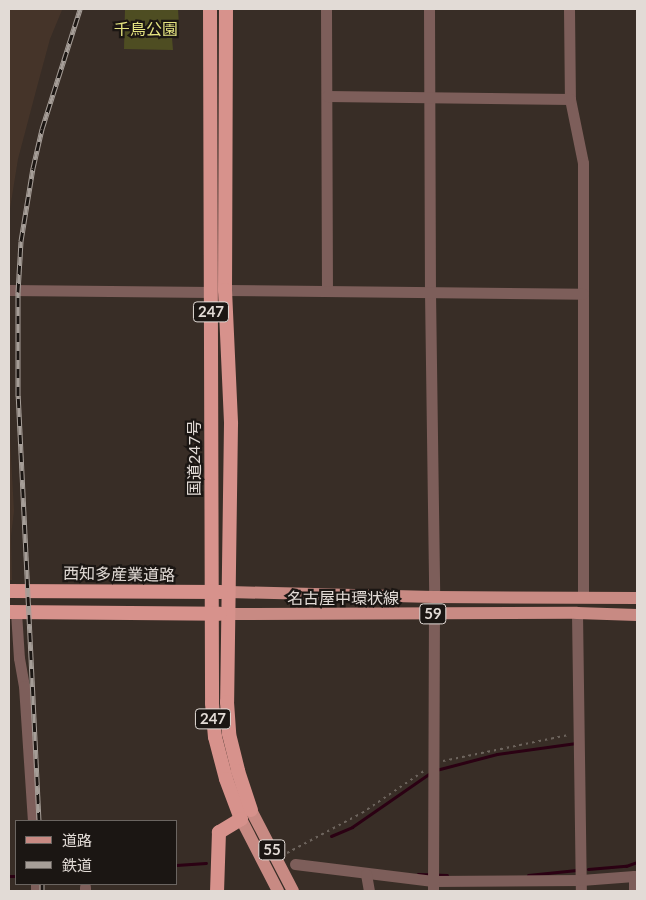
<!DOCTYPE html>
<html>
<head>
<meta charset="utf-8">
<style>
	body { margin:0 }
	#map { position:relative; width:646px; height:900px; overflow:hidden; background:#382d26; font-family:Lato,"Noto Sans JP",sans-serif }
	div>[style] { position:absolute }
	.built>* { inset:0; background:#453429 }
	.green>* { inset:0; background:#4e4d22 }
	.stream>* { height:3px; margin:-1.5px; padding:0 1.5px; transform-origin:1.5px; border-radius:1.5px; background:#2b0113 }
	.path>* { height:2px; margin-top:-1px; transform-origin:0; background:repeating-linear-gradient(90deg,#6d645d 0 2.5px,transparent 0 6.5px) }
	.minor>* { height:11px; margin:-5.5px; padding:0 5.5px; transform-origin:5.5px; border-radius:5.5px; background:#7d5e5a }
	.primary>* { height:12px; margin:-6px; padding:0 6px; transform-origin:6px; border-radius:6px; background:#c88a83 }
	.trunk>* { height:14px; margin:-7px; padding:0 7px; transform-origin:7px; border-radius:7px; background:#d7928c }
	.rail>* { height:5px; margin-top:-2.5px; transform-origin:0; background:repeating-linear-gradient(90deg,#1b1613 0 9px,#a69e98 0 18px); box-sizing:border-box; border-block:1px solid #a69e98 }
	span { translate:-50% -50%; white-space:nowrap; text-align:center; line-height:1.15; -webkit-text-stroke:4.5px #1b1613; paint-order:stroke }
	.shield-label span { padding:1px 4px; background:#1b1613; border:1px solid; border-radius:4px; -webkit-text-stroke-width:0 }
	.shield-label { font-size:15px; color:#e2dbd6; font-weight:700 }
	.park-label { font-size:16px; color:#e4e381 }
	.street-label { font-size:16px; color:#e2dbd6 }
	.frame { position:absolute; inset:0; border:10px solid #e2dbd6; pointer-events:none }
	.legend { position:absolute; left:15px; top:820px; width:162px; height:65px; box-sizing:border-box; background:#1b1613; border:1px solid #6b6561; margin:0; padding:6px 9px; list-style:none; font-size:15px; color:#e2dbd6 }
	.legend li { display:flex; align-items:center; gap:10px; height:25px }
	.legend b { width:25px; border:1px solid #6b6561 }
</style>
</head>
<body>
<div id="map">
	<div class="built">
		<div style="clip-path:polygon(9px 9px,62px 10px,50px 39px,37px 87px,18px 159px,9px 215px)"></div>
		<div style="clip-path:polygon(9px 420px,14px 511px,11px 536px,12px 580px,9px 580px)"></div>
	</div>
	<div class="green">
		<div style="clip-path:polygon(125px 9px,178px 9px,179px 25px,171px 26px,173px 50px,124px 49px)"></div>
	</div>
	<div class="stream">
		<div style="left:436px;top:770px;width:63px;rotate:-14.7deg"></div>
		<div style="left:497px;top:754px;width:80px;rotate:-7.9deg"></div>
		<div style="left:331px;top:836px;width:23px;rotate:-23deg"></div>
		<div style="left:352px;top:827px;width:95px;rotate:-34.7deg"></div>
		<div style="left:176px;top:865px;width:30px;rotate:-4deg"></div>
		<div style="left:588px;top:869px;width:38px;rotate:-5deg"></div>
		<div style="left:626px;top:866px;width:12px;rotate:-20deg"></div>
		<div style="left:418px;top:874px;width:29px;rotate:2deg"></div>
		<div style="left:528px;top:875px;width:49px;rotate:-5.8deg"></div>
		<div style="left:9px;top:876px;width:7px"></div>
	</div>
	<div class="path">
		<div style="left:443px;top:761px;width:128px;rotate:-11.7deg"></div>
		<div style="left:287px;top:853px;width:85px;rotate:-28.1deg"></div>
		<div style="left:362px;top:813px;width:75px;rotate:-34.1deg"></div>
	</div>
	<div class="minor">
		<div style="left:326px;top:9px;width:282px;rotate:89.8deg"></div>
		<div style="left:429px;top:9px;width:283px;rotate:89.8deg"></div>
		<div style="left:430px;top:292px;width:305px;rotate:89.2deg"></div>
		<div style="left:569px;top:9px;width:90px;rotate:89.4deg"></div>
		<div style="left:570px;top:99px;width:65px;rotate:78.5deg"></div>
		<div style="left:583px;top:163px;width:433px;rotate:90deg"></div>
		<div style="left:327px;top:96px;width:243px;rotate:0.7deg"></div>
		<div style="left:9px;top:290px;width:202px;rotate:0.6deg"></div>
		<div style="left:225px;top:290px;width:358px;rotate:0.6deg"></div>
		<div style="left:16px;top:612px;width:46px;rotate:86.3deg"></div>
		<div style="left:19px;top:658px;width:28px;rotate:80deg"></div>
		<div style="left:24px;top:686px;width:135px;rotate:86.2deg"></div>
		<div style="left:577px;top:613px;width:278px;rotate:89.2deg"></div>
		<div style="left:295px;top:864px;width:139px;rotate:7deg"></div>
		<div style="left:433px;top:881px;width:148px;rotate:-0.4deg"></div>
		<div style="left:581px;top:880px;width:53px;rotate:-4.3deg"></div>
		<div style="left:634px;top:876px;width:15px;rotate:90deg"></div>
		<div style="left:366px;top:874px;width:17px;rotate:80deg"></div>
		<div style="left:36px;top:884px;width:7px;rotate:90deg"></div>
		<div style="left:85px;top:891px;width:4px;rotate:-90deg"></div>
		<div style="left:433px;top:891px;width:277px;rotate:-89.8deg"></div>
	</div>
	<div class="primary">
		<div style="left:229px;top:592px;width:205px;rotate:1.4deg"></div>
		<div style="left:434px;top:597px;width:203px;rotate:0.3deg"></div>
		<div style="left:228px;top:614px;width:349px;rotate:-0.2deg"></div>
		<div style="left:577px;top:613px;width:60px;rotate:1.9deg"></div>
		<div style="left:251px;top:810px;width:91px;rotate:62.6deg"></div>
		<div style="left:241px;top:819px;width:81px;rotate:62.8deg"></div>
	</div>
	<div class="trunk">
		<div style="left:210px;top:9px;width:694px;rotate:89.83deg"></div>
		<div style="left:212px;top:703px;width:34px;rotate:85deg"></div>
		<div style="left:215px;top:737px;width:43px;rotate:75.3deg"></div>
		<div style="left:226px;top:779px;width:43px;rotate:69.4deg"></div>
		<div style="left:241px;top:819px;width:26px;rotate:149deg"></div>
		<div style="left:219px;top:832px;width:59px;rotate:91.9deg"></div>
		<div style="left:226px;top:9px;width:281px;rotate:90.2deg"></div>
		<div style="left:225px;top:290px;width:134px;rotate:87.4deg"></div>
		<div style="left:231px;top:424px;width:278px;rotate:90.8deg"></div>
		<div style="left:227px;top:702px;width:32px;rotate:86deg"></div>
		<div style="left:229px;top:734px;width:38px;rotate:76deg"></div>
		<div style="left:238px;top:771px;width:41px;rotate:71.6deg"></div>
		<div style="left:9px;top:591px;width:212px;rotate:0.3deg"></div>
		<div style="left:9px;top:612px;width:211px;rotate:0.5deg"></div>
	</div>
	<div class="rail">
		<div style="left:39px;top:821px;width:426px;rotate:-92.8deg"></div>
		<div style="left:18px;top:396px;width:104px;rotate:-90deg"></div>
		<div style="left:18px;top:292px;width:51px;rotate:-86.6deg"></div>
		<div style="left:21px;top:241px;width:74px;rotate:-80.7deg"></div>
		<div style="left:33px;top:168px;width:40px;rotate:-77deg"></div>
		<div style="left:42px;top:129px;width:126px;rotate:-72.4deg"></div>
		<div style="left:42px;top:884px;width:7px;rotate:90deg"></div>
	</div>
	<div class="shield-label">
		<span style="left:211px;top:312px">247</span>
		<span style="left:433px;top:614px">59</span>
		<span style="left:213px;top:719px">247</span>
		<span style="left:272px;top:850px">55</span>
	</div>
	<div class="park-label">
		<span style="left:146px;top:29px">千鳥公園</span>
	</div>
	<div class="street-label">
		<span style="left:194px;top:458px;rotate:-90deg">国道247号</span>
		<span style="left:119px;top:574px;rotate:1deg">西知多産業道路</span>
		<span style="left:343px;top:598px">名古屋中環状線</span>
	</div>
	<div class="frame"></div>
	<ul class="legend">
	<li><b style="height:6px;background:#c88a83"></b>道路</li>
	<li><b style="height:6px;background:#a69e98"></b>鉄道</li>
	</ul>
</div>
</body>
</html>
